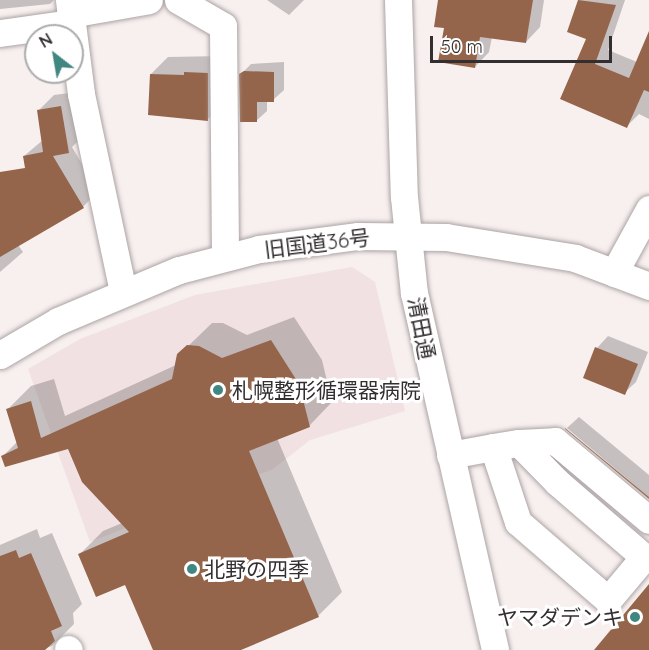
<!DOCTYPE html>
<html>
<head>
<meta charset="utf-8">
<style>
	body { margin:0 }
	#map { position:relative; width:649px; height:650px; overflow:hidden; background:#f8efef; font-family:Quicksand,"Noto Sans JP",sans-serif }
	div>[style] { position:absolute }
	.built>* { inset:0; background:#f2e1e2 }
	.shadow>* { inset:0; background:#0003 }
	.building>* { inset:0; background:#95654b }
	.roads { filter:drop-shadow(0 0 2px #aca4a4) drop-shadow(0 0 2px #aca4a4) }
	.minor>* { height:27px; margin:-13.5px; padding:0 13.5px; transform-origin:13.5px; border-radius:13.5px; background:#fff }
	.dots>* { width:16px; height:16px; translate:-50% -50%; box-sizing:border-box; border:3px solid #fff; border-radius:50% }
	span { translate:-50% -50%; white-space:nowrap; text-align:center; line-height:1.15; -webkit-text-stroke:6px #fff; paint-order:stroke }
	.street-label { font-size:21px; color:#332f30 }
	.poi-label { font-size:21px; color:#332f30 }
	.left { translate:0 -50%; text-align:left }
	.right { translate:-100% -50%; text-align:right }
	.north { position:absolute; left:24px; top:24px; width:60px; height:60px; box-sizing:border-box; background:#fff; border:2px solid #adacac; border-radius:50%; rotate:329deg; font-size:16px; font-weight:700; line-height:24px; text-align:center; color:#332f30 }
	.north::after { content:''; display:block; margin:auto; width:21px; height:27px; background:#408781; clip-path:polygon(50% 0,100% 100%,50% 72%,0 100%) }
	.scale { position:absolute; left:430px; top:36px; width:182px; height:27px; box-sizing:border-box; border:3px solid #332f30; border-top:0; padding-left:8px; font-size:18px; line-height:21px; white-space:nowrap; color:#332f30; -webkit-text-stroke:4px #fff; paint-order:stroke }
</style>
</head>
<body>
<div id="map">
	<div class="built">
		<div style="clip-path:polygon(352px 267px,375px 282px,405px 411px,310px 440px,273px 469px,90px 542px,28px 369px,80px 339px,195px 295px)"></div>
	</div>
	<div class="shadow">
		<div style="clip-path:polygon(0 0,54px 0,50px 4px,0 9px)"></div>
		<div style="clip-path:polygon(267px 0,304px 0,289px 15px)"></div>
		<div style="clip-path:polygon(440px 0,544px 0,540px 27px,526px 42px,492px 37px,489px 52px,475px 67px,446px 27px)"></div>
		<div style="clip-path:polygon(579px 0,625px 0,608px 50px,637px 62px,649px 48px,649px 119px,639px 114px,627px 126px,562px 98px,588px 38px,568px 31px)"></div>
		<div style="clip-path:polygon(224px 56px,224px 103px,208px 119px,151px 74px,168px 57px)"></div>
		<div style="clip-path:polygon(284px 62px,284px 90px,273px 100px,267px 100px,267px 111px,256px 121px,241px 74px,251px 64px)"></div>
		<div style="clip-path:polygon(77px 92px,83px 136px,72px 147px,98px 191px,83px 207px,18px 245px,23px 252px,0 272px,0 200px,48px 171px,24px 156px,43px 140px,38px 111px,54px 95px)"></div>
		<div style="clip-path:polygon(294px 317px,322px 360px,332px 402px,309px 426px,277px 438px,342px 592px,318px 616px,237px 650px,154px 650px,126px 583px,80px 554px,103px 531px,122px 523px,69px 447px,3px 456px,17px 442px,8px 409px,31px 386px,54px 379px,65px 416px,176px 365px,179px 355px,212px 323px,223px 323px,247px 335px)"></div>
		<div style="clip-path:polygon(608px 336px,648px 352px,636px 382px,624px 393px,597px 348px)"></div>
		<div style="clip-path:polygon(579px 417px,649px 475px,649px 497px,567px 428px)"></div>
		<div style="clip-path:polygon(37px 529px,40px 538px,52px 533px,82px 604px,73px 613px,74px 624px,52px 646px,41px 650px,0 649px,0 545px)"></div>
	</div>
	<div class="building">
		<div style="clip-path:polygon(438px 0,533px 0,526px 43px,480px 37px,475px 68px,438px 62px,444px 28px,434px 27px)"></div>
		<div style="clip-path:polygon(578px 0,616px 5px,595px 64px,629px 78px,649px 31px,649px 92px,644px 90px,627px 128px,560px 99px,586px 39px,567px 32px)"></div>
		<div style="clip-path:polygon(244px 71px,274px 72px,274px 102px,257px 102px,257px 122px,240px 122px,239px 74px)"></div>
		<div style="clip-path:polygon(184px 72px,208px 73px,208px 121px,148px 115px,150px 74px,184px 75px)"></div>
		<div style="clip-path:polygon(61px 106px,69px 153px,53px 156px,84px 208px,0 257px,0 172px,25px 168px,23px 156px,43px 152px,37px 110px)"></div>
		<div style="clip-path:polygon(271px 340px,299px 384px,310px 427px,249px 451px,319px 617px,241px 650px,153px 650px,125px 585px,96px 597px,78px 554px,129px 532px,82px 482px,68px 449px,5px 467px,1px 456px,18px 448px,6px 409px,31px 401px,41px 438px,172px 379px,177px 354px,187px 345px,199px 346px,222px 358px)"></div>
		<div style="clip-path:polygon(595px 347px,638px 364px,625px 395px,583px 378px)"></div>
		<div style="clip-path:polygon(565px 428px,649px 497px,649px 499px,565px 429px)"></div>
		<div style="clip-path:polygon(16px 550px,19px 558px,31px 553px,62px 626px,51px 631px,55px 641px,45px 650px,0 650px,0 556px)"></div>
		<div style="clip-path:polygon(649px 584px,649px 650px,594px 650px)"></div>
	</div>
	<div class="roads">
		<div class="minor">
			<div style="left:69px;top:0;width:95px;rotate:82.7deg"></div>
			<div style="left:81px;top:94px;width:201px;rotate:78deg"></div>
			<div style="left:178px;top:0;width:52px;rotate:30deg"></div>
			<div style="left:223px;top:26px;width:231px;rotate:89.5deg"></div>
			<div style="left:398px;top:0;width:197px;rotate:88.3deg"></div>
			<div style="left:404px;top:197px;width:97px;rotate:84.1deg"></div>
			<div style="left:414px;top:293px;width:366px;rotate:77.2deg"></div>
			<div style="left:70px;top:14px;width:80px;rotate:-10deg"></div>
			<div style="left:0;top:33px;width:73px;rotate:-7.9deg"></div>
			<div style="left:614px;top:273px;width:73px;rotate:-61.3deg"></div>
			<div style="left:0;top:355px;width:67px;rotate:-30.4deg"></div>
			<div style="left:58px;top:321px;width:131px;rotate:-22.9deg"></div>
			<div style="left:179px;top:270px;width:83px;rotate:-14.7deg"></div>
			<div style="left:259px;top:249px;width:100px;rotate:-7.5deg"></div>
			<div style="left:358px;top:236px;width:88px;rotate:0.7deg"></div>
			<div style="left:446px;top:237px;width:131px;rotate:9.2deg"></div>
			<div style="left:575px;top:258px;width:79px;rotate:20.7deg"></div>
			<div style="left:519px;top:443px;width:36px;rotate:-3deg"></div>
			<div style="left:555px;top:441px;width:123px;rotate:40deg"></div>
			<div style="left:450px;top:455px;width:44px;rotate:-10.5deg"></div>
			<div style="left:493px;top:447px;width:26px;rotate:-9deg"></div>
			<div style="left:519px;top:443px;width:54px;rotate:45.7deg"></div>
			<div style="left:557px;top:482px;width:115px;rotate:40.8deg"></div>
			<div style="left:644px;top:557px;width:56px;rotate:129.9deg"></div>
			<div style="left:608px;top:600px;width:119px;rotate:-139.1deg"></div>
			<div style="left:518px;top:522px;width:79px;rotate:-108.4deg"></div>
			<div style="left:68px;top:649px;width:1px;rotate:45deg"></div>
		</div>
	</div>
	<div class="dots">
		<div style="left:218px;top:390px;background:#408781"></div>
		<div style="left:192px;top:569px;background:#408781"></div>
		<div style="left:635px;top:617px;background:#408781"></div>
	</div>
	<div class="street-label">
		<span style="left:317px;top:243px;rotate:-7deg">旧国道36号</span>
		<span style="left:422px;top:328px;rotate:79deg">清田通</span>
	</div>
	<div class="poi-label">
		<span class="left" style="left:232px;top:390px">札幌整形循環器病院</span>
		<span class="left" style="left:204px;top:569px">北野の四季</span>
		<span class="right" style="left:623px;top:617px">ヤマダデンキ</span>
	</div>
	<div class="north">N</div>
	<div class="scale">50 m</div>
</div>
</body>
</html>
